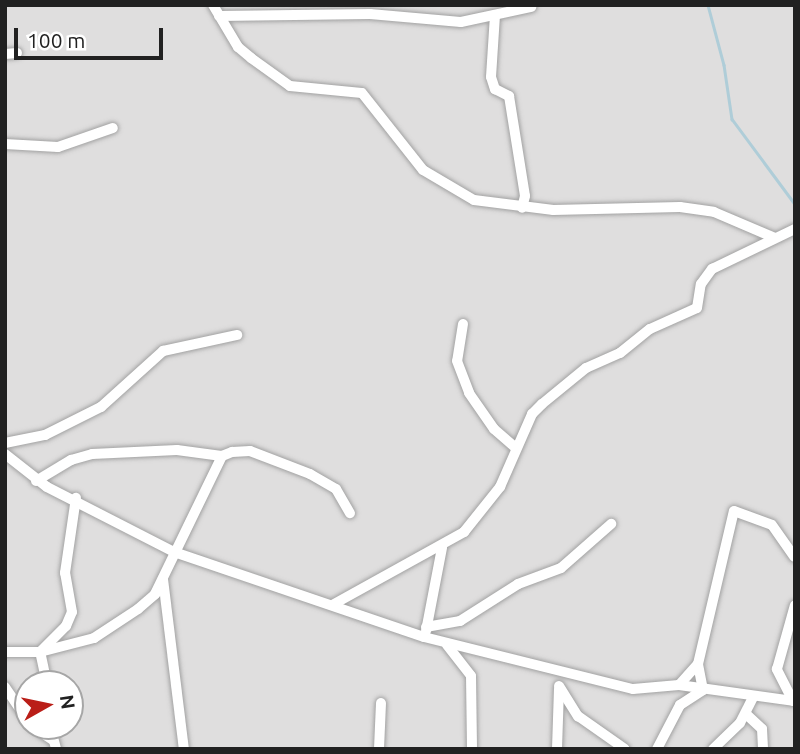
<!DOCTYPE html>
<html>
<head>
<meta charset="utf-8">
<style>
	body { margin:0 }
	#map { position:relative; width:800px; height:754px; overflow:hidden; background:#f0eee9; font-family:Ubuntu,sans-serif }
	div>[style] { position:absolute }
	.residential>* { inset:0; background:#dfdede }
	.stream>* { height:2.5px; margin:-1.25px; padding:0 1.25px; transform-origin:1.25px; border-radius:1.25px; background:#afcdd8 }
	.roads { filter:drop-shadow(0 0 2px #a2a2a2) drop-shadow(0 0 2px #a2a2a2) }
	.minor>* { height:10px; margin:-5px; padding:0 5px; transform-origin:5px; border-radius:5px; background:#fff }
	span { translate:-50% -50%; white-space:nowrap; text-align:center; line-height:1.15; -webkit-text-stroke:5px #fff; paint-order:stroke }
	.frame { position:absolute; inset:0; border:7px solid #212121; pointer-events:none }
	.north { position:absolute; left:14px; top:670px; width:70px; height:70px; box-sizing:border-box; background:#fff; border:2px solid #a6a6a6; border-radius:50%; rotate:81deg; font-size:19px; font-weight:700; line-height:28px; text-align:center; color:#212121 }
	.north::after { content:''; display:block; margin:auto; width:24px; height:32px; background:#ba1e18; clip-path:polygon(50% 0,100% 100%,50% 72%,0 100%) }
	.scale { position:absolute; left:14px; top:28px; width:149px; height:32px; box-sizing:border-box; border:4px solid #212121; border-top:0; padding-left:9px; font-size:21px; line-height:24px; white-space:nowrap; color:#212121; -webkit-text-stroke:5px #fff; paint-order:stroke }
</style>
</head>
<body>
<div id="map">
	<div class="residential">
		<div style="clip-path:polygon(evenodd,5px 5px,795px 5px,795px 749px,5px 749px,5px 5px,28px 684px,70px 684px,70px 726px,28px 726px,28px 684px)"></div>
	</div>
	<div class="stream">
		<div style="left:708px;top:5px;width:62px;rotate:75.1deg"></div>
		<div style="left:724px;top:65px;width:55px;rotate:81.6deg"></div>
		<div style="left:732px;top:119px;width:106px;rotate:53.5deg"></div>
	</div>
	<div class="roads">
		<div class="minor">
			<div style="left:213px;top:5px;width:49px;rotate:59.2deg"></div>
			<div style="left:238px;top:47px;width:17px;rotate:40deg"></div>
			<div style="left:251px;top:58px;width:48px;rotate:35.7deg"></div>
			<div style="left:290px;top:86px;width:72px;rotate:5.6deg"></div>
			<div style="left:362px;top:93px;width:98px;rotate:51.6deg"></div>
			<div style="left:423px;top:170px;width:59px;rotate:30.5deg"></div>
			<div style="left:474px;top:200px;width:80px;rotate:7.2deg"></div>
			<div style="left:553px;top:210px;width:127px;rotate:-1.4deg"></div>
			<div style="left:680px;top:207px;width:34px;rotate:8deg"></div>
			<div style="left:714px;top:212px;width:66px;rotate:23.1deg"></div>
			<div style="left:495px;top:15px;width:62px;rotate:93.7deg"></div>
			<div style="left:491px;top:77px;width:13px;rotate:72deg"></div>
			<div style="left:495px;top:89px;width:16px;rotate:27deg"></div>
			<div style="left:509px;top:96px;width:101px;rotate:80.9deg"></div>
			<div style="left:525px;top:196px;width:12px;rotate:104deg"></div>
			<div style="left:219px;top:16px;width:151px;rotate:-0.8deg"></div>
			<div style="left:370px;top:14px;width:91px;rotate:5deg"></div>
			<div style="left:461px;top:22px;width:72px;rotate:-12.1deg"></div>
			<div style="left:5px;top:54px;width:12px;rotate:-5deg"></div>
			<div style="left:5px;top:144px;width:53px;rotate:3.2deg"></div>
			<div style="left:58px;top:147px;width:58px;rotate:-19.1deg"></div>
			<div style="left:463px;top:324px;width:37px;rotate:99deg"></div>
			<div style="left:457px;top:361px;width:34px;rotate:69deg"></div>
			<div style="left:469px;top:393px;width:44px;rotate:55.2deg"></div>
			<div style="left:494px;top:429px;width:29px;rotate:41deg"></div>
			<div style="left:5px;top:443px;width:41px;rotate:-11.3deg"></div>
			<div style="left:45px;top:435px;width:63px;rotate:-26.6deg"></div>
			<div style="left:101px;top:407px;width:84px;rotate:-42.1deg"></div>
			<div style="left:163px;top:351px;width:76px;rotate:-12.2deg"></div>
			<div style="left:5px;top:454px;width:53px;rotate:38.2deg"></div>
			<div style="left:47px;top:487px;width:143px;rotate:27.1deg"></div>
			<div style="left:174px;top:552px;width:264px;rotate:18.8deg"></div>
			<div style="left:424px;top:637px;width:215px;rotate:14deg"></div>
			<div style="left:633px;top:689px;width:46px;rotate:-5deg"></div>
			<div style="left:679px;top:685px;width:117px;rotate:7.9deg"></div>
			<div style="left:36px;top:481px;width:41px;rotate:-31deg"></div>
			<div style="left:71px;top:460px;width:22px;rotate:-16deg"></div>
			<div style="left:92px;top:454px;width:85px;rotate:-2.7deg"></div>
			<div style="left:177px;top:450px;width:45px;rotate:7.6deg"></div>
			<div style="left:163px;top:579px;width:171px;rotate:83deg"></div>
			<div style="left:334px;top:604px;width:149px;rotate:-29deg"></div>
			<div style="left:464px;top:532px;width:58px;rotate:-51.3deg"></div>
			<div style="left:500px;top:487px;width:80px;rotate:-66.3deg"></div>
			<div style="left:532px;top:414px;width:14px;rotate:-45deg"></div>
			<div style="left:542px;top:404px;width:57px;rotate:-39.3deg"></div>
			<div style="left:586px;top:368px;width:37px;rotate:-24deg"></div>
			<div style="left:620px;top:353px;width:38px;rotate:-39deg"></div>
			<div style="left:650px;top:329px;width:51px;rotate:-24.1deg"></div>
			<div style="left:697px;top:308px;width:24px;rotate:-81deg"></div>
			<div style="left:701px;top:284px;width:19px;rotate:-54deg"></div>
			<div style="left:712px;top:269px;width:92px;rotate:-25.7deg"></div>
			<div style="left:426px;top:627px;width:35px;rotate:-10deg"></div>
			<div style="left:460px;top:621px;width:69px;rotate:-32.5deg"></div>
			<div style="left:518px;top:584px;width:46px;rotate:-20.4deg"></div>
			<div style="left:561px;top:568px;width:67px;rotate:-41.3deg"></div>
			<div style="left:426px;top:631px;width:85px;rotate:-79.1deg"></div>
			<div style="left:447px;top:645px;width:39px;rotate:52deg"></div>
			<div style="left:471px;top:676px;width:73px;rotate:89.2deg"></div>
			<div style="left:5px;top:652px;width:35px"></div>
			<div style="left:40px;top:652px;width:56px;rotate:-14.5deg"></div>
			<div style="left:94px;top:638px;width:53px;rotate:-33.4deg"></div>
			<div style="left:138px;top:609px;width:23px;rotate:-41deg"></div>
			<div style="left:155px;top:594px;width:153px;rotate:-64.1deg"></div>
			<div style="left:222px;top:456px;width:11px;rotate:-22deg"></div>
			<div style="left:232px;top:452px;width:18px;rotate:-3deg"></div>
			<div style="left:250px;top:451px;width:64px;rotate:21deg"></div>
			<div style="left:310px;top:474px;width:30px;rotate:30deg"></div>
			<div style="left:336px;top:489px;width:28px;rotate:60deg"></div>
			<div style="left:47px;top:684px;width:33px;rotate:-102deg"></div>
			<div style="left:40px;top:652px;width:37px;rotate:-45deg"></div>
			<div style="left:66px;top:626px;width:15px;rotate:-67deg"></div>
			<div style="left:72px;top:612px;width:40px;rotate:-100deg"></div>
			<div style="left:65px;top:573px;width:76px;rotate:-81.7deg"></div>
			<div style="left:679px;top:685px;width:28px;rotate:-48deg"></div>
			<div style="left:559px;top:686px;width:36px;rotate:58deg"></div>
			<div style="left:578px;top:716px;width:57px;rotate:35.1deg"></div>
			<div style="left:5px;top:687px;width:41px;rotate:55.9deg"></div>
			<div style="left:793px;top:701px;width:36px;rotate:-117deg"></div>
			<div style="left:777px;top:669px;width:66px;rotate:-74.3deg"></div>
			<div style="left:746px;top:714px;width:22px;rotate:43deg"></div>
			<div style="left:762px;top:729px;width:20px;rotate:87deg"></div>
			<div style="left:32px;top:726px;width:23px;rotate:34deg"></div>
			<div style="left:50px;top:726px;width:24px;rotate:75deg"></div>
			<div style="left:379px;top:749px;width:46px;rotate:-87.5deg"></div>
			<div style="left:557px;top:749px;width:60px;rotate:-88.1deg"></div>
			<div style="left:657px;top:749px;width:50px;rotate:-62.4deg"></div>
			<div style="left:680px;top:705px;width:27px;rotate:-33deg"></div>
			<div style="left:703px;top:690px;width:26px;rotate:-101deg"></div>
			<div style="left:698px;top:664px;width:157px;rotate:-76.8deg"></div>
			<div style="left:734px;top:511px;width:40px;rotate:20.2deg"></div>
			<div style="left:772px;top:525px;width:39px;rotate:55deg"></div>
			<div style="left:713px;top:749px;width:37px;rotate:-44deg"></div>
			<div style="left:740px;top:723px;width:28px;rotate:-63deg"></div>
		</div>
	</div>
	<div class="frame"></div>
	<div class="north">N</div>
	<div class="scale">100 m</div>
</div>
</body>
</html>
